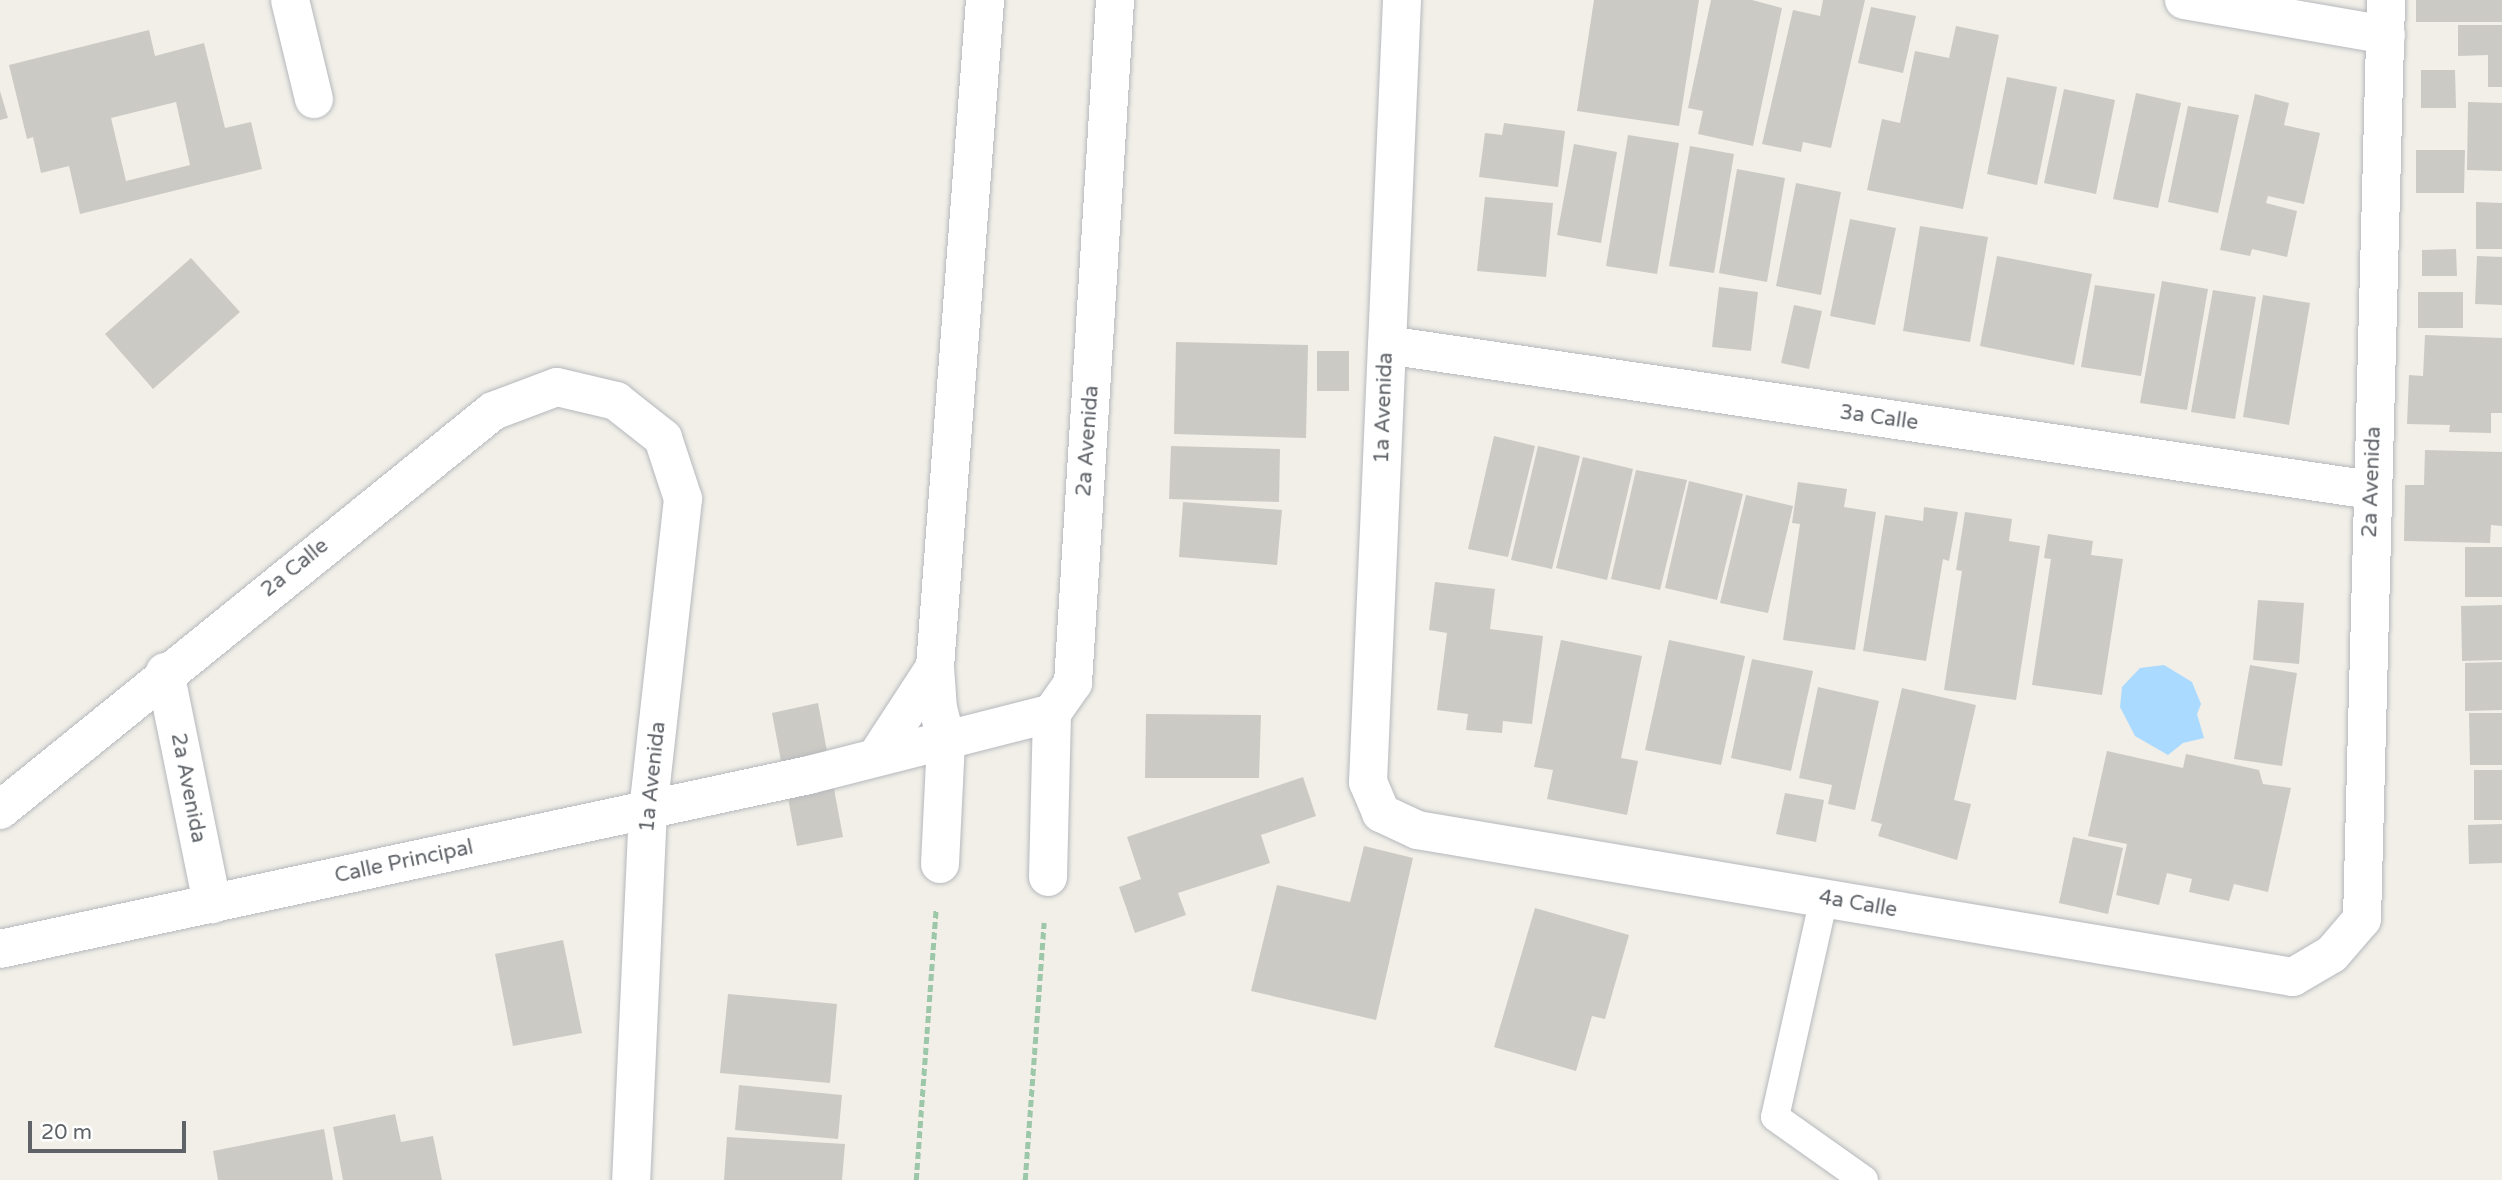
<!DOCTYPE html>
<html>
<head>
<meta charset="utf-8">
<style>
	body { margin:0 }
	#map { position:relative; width:2502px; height:1180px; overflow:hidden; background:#f1efe8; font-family:"Varela Round",sans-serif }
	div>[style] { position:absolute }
	.water>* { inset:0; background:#aadaff }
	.building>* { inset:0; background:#cccac5 }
	.path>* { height:4.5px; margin-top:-2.25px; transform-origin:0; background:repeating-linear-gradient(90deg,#9cc7a9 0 7px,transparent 0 10.5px) }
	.roads { filter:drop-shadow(0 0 2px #b5b8bc) drop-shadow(0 0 2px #b5b8bc) }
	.lane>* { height:28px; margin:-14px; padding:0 14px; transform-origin:14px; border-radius:14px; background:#fff }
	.street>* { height:38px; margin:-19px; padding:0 19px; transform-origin:19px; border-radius:19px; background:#fff }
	span { translate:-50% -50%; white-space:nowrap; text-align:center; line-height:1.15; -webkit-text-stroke:5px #fff; paint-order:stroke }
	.street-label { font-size:21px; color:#5f6368 }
	.scale { position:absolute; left:28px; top:1121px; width:158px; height:32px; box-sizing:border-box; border:4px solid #5f6368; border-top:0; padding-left:9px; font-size:21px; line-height:24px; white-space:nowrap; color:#5f6368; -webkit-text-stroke:5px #fff; paint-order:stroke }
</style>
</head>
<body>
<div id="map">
	<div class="water">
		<div style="clip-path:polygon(2164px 665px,2192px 682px,2201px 704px,2197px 714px,2204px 738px,2183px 743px,2168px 755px,2135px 736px,2120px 707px,2122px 687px,2140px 668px)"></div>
	</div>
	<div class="building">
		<div style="clip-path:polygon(1594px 0,1699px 0,1679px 126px,1577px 111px)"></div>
		<div style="clip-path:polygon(1711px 0,1752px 0,1782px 8px,1753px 146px,1698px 134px,1703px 111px,1688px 108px)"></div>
		<div style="clip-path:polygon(1823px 0,1865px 0,1831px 148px,1803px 142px,1801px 152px,1762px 144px,1793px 10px,1820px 16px)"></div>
		<div style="clip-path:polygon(2416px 0,2502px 0,2502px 22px,2416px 22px)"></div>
		<div style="clip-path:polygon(1871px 7px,1916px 16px,1903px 73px,1858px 63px)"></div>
		<div style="clip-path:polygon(2458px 25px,2502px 25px,2502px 87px,2488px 87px,2488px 55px,2458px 56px)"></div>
		<div style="clip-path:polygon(1956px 26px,1999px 35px,1963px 209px,1867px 190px,1882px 119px,1900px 123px,1915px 51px,1949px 58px)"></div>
		<div style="clip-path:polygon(evenodd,149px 30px,155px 56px,204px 43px,225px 128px,251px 122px,262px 169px,80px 214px,69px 166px,41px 173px,33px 137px,27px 139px,9px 65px,149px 30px,176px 102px,190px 165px,126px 181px,111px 118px,176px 102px)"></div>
		<div style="clip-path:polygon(2421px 70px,2455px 70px,2456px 108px,2421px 108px)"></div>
		<div style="clip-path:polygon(2007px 77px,2057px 87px,2037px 185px,1987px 174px)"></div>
		<div style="clip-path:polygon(2064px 89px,2115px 100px,2096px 194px,2044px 183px)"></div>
		<div style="clip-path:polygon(0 91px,8px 118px,0 120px)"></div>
		<div style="clip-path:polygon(2136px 93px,2181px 103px,2158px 208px,2113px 199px)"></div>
		<div style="clip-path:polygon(2255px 94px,2289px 103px,2284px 125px,2320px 133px,2304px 204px,2268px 196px,2266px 203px,2297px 211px,2287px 257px,2252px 249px,2250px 256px,2220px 250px)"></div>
		<div style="clip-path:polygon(2468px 102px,2502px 103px,2502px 171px,2467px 170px)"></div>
		<div style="clip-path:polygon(2188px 106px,2239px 115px,2218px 213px,2168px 202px)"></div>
		<div style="clip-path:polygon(1504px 123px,1565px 131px,1558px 187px,1479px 177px,1485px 133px,1502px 135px)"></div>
		<div style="clip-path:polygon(1628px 135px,1679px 143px,1657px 274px,1606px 266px)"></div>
		<div style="clip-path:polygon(1574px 144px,1617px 152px,1601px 243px,1557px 235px)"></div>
		<div style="clip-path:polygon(1690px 146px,1734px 154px,1714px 273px,1669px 266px)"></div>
		<div style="clip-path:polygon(2416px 150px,2465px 150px,2464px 193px,2416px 193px)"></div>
		<div style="clip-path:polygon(1737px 169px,1785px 178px,1767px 282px,1719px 273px)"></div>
		<div style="clip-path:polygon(1796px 183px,1841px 192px,1821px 295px,1776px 286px)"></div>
		<div style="clip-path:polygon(1485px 197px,1553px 203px,1546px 277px,1477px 271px)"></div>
		<div style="clip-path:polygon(2476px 202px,2502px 203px,2502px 249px,2476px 249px)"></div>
		<div style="clip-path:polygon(1850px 219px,1896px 228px,1875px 325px,1830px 316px)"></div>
		<div style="clip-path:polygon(1920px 226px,1988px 237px,1970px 342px,1903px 331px)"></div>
		<div style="clip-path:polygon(2456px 249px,2457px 276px,2422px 276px,2422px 250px)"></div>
		<div style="clip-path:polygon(1997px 256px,2092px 274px,2074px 365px,1980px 346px)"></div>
		<div style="clip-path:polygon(2477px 256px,2502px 257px,2502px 305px,2475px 304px)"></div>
		<div style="clip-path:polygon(191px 258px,240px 312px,153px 389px,105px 334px)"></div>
		<div style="clip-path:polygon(2162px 281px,2208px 289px,2187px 410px,2140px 403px)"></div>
		<div style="clip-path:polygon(2095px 285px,2155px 294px,2141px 376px,2081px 367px)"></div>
		<div style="clip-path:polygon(1719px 287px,1758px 292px,1751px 351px,1712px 347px)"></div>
		<div style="clip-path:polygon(2213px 290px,2256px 297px,2235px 419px,2191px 412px)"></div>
		<div style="clip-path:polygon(2418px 292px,2463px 292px,2463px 328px,2418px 328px)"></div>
		<div style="clip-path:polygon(2263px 295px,2310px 303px,2289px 425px,2243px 417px)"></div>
		<div style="clip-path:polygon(1794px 305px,1822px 311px,1809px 369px,1781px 363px)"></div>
		<div style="clip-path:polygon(2425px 335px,2502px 338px,2502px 413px,2491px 413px,2491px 433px,2449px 432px,2450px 425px,2407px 424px,2409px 375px,2423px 376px)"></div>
		<div style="clip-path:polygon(1176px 342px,1308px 345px,1306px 438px,1174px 434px)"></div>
		<div style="clip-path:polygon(1317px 351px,1349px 351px,1349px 391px,1317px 391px)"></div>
		<div style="clip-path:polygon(1494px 436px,1535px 446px,1508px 557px,1468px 549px)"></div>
		<div style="clip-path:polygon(1171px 446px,1280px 449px,1279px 502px,1169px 499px)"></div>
		<div style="clip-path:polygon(1538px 446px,1580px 456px,1552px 569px,1511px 560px)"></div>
		<div style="clip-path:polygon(2425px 450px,2502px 452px,2502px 526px,2491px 525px,2490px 543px,2404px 541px,2405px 485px,2424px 485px)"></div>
		<div style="clip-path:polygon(1583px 457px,1633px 469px,1607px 580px,1556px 568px)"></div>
		<div style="clip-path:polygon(1636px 470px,1687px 480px,1660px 590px,1611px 579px)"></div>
		<div style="clip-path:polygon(1689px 481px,1743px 494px,1717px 600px,1665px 588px)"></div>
		<div style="clip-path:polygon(1798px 482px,1847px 489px,1844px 507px,1876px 512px,1855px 650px,1783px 640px,1800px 524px,1792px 523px)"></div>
		<div style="clip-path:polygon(1746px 495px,1793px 506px,1768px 613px,1720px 603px)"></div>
		<div style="clip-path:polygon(1183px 502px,1282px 510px,1277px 565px,1179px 557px)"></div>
		<div style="clip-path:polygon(1924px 507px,1958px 512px,1949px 561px,1943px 559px,1926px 661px,1863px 651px,1885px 515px,1923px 521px)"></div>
		<div style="clip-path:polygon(1965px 512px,2012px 519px,2009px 541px,2040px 546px,2016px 700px,1944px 690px,1962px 571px,1956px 570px)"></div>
		<div style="clip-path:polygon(2048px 534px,2093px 541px,2091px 555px,2123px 559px,2102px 695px,2032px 685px,2051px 559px,2044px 558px)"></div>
		<div style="clip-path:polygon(2465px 547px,2502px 547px,2502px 597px,2465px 597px)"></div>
		<div style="clip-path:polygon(1435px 582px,1495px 589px,1490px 629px,1543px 636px,1532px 724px,1503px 721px,1502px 733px,1466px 730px,1468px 714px,1437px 710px,1447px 633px,1429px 630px)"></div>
		<div style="clip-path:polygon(2258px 600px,2304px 603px,2299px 664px,2253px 660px)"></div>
		<div style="clip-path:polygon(2502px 605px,2502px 660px,2462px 661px,2461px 606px)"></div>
		<div style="clip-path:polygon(1561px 640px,1642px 656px,1621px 758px,1638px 761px,1627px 815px,1547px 799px,1553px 770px,1534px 767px)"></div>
		<div style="clip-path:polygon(1669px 640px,1745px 656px,1721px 765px,1645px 750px)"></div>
		<div style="clip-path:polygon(1752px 659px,1813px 671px,1791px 771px,1731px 758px)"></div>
		<div style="clip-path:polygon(2502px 662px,2502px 710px,2465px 711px,2465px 663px)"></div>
		<div style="clip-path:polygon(2250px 665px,2297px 673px,2282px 766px,2234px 759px)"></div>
		<div style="clip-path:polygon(1818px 687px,1879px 701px,1855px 810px,1828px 804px,1832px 785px,1799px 778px)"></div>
		<div style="clip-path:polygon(1902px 688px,1976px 705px,1954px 800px,1971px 804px,1957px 860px,1878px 836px,1882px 824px,1871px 821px)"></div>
		<div style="clip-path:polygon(818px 703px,843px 837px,797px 846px,772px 713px)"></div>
		<div style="clip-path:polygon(2469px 713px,2502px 713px,2502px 765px,2470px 765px)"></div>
		<div style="clip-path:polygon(1146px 714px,1261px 715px,1259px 778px,1145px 778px)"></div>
		<div style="clip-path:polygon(2107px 751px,2183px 768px,2186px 754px,2259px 770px,2263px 784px,2291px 788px,2268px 892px,2234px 884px,2229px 901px,2189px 892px,2192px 879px,2167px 873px,2159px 905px,2116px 895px,2127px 844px,2088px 836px)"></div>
		<div style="clip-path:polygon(2474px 770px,2502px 770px,2502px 820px,2474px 820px)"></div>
		<div style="clip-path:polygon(1303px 777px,1316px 816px,1261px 835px,1270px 863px,1178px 893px,1186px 915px,1135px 933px,1119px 887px,1141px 879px,1127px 837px)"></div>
		<div style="clip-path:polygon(1785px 793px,1824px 800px,1816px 842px,1776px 834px)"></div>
		<div style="clip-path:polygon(2502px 824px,2502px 863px,2469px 864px,2468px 825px)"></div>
		<div style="clip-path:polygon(2073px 837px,2123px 848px,2108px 914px,2059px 903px)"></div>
		<div style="clip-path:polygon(1364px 846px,1413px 858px,1376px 1020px,1251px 991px,1277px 885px,1350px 902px)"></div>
		<div style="clip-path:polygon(1535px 908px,1629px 935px,1605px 1019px,1592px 1016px,1576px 1071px,1494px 1047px)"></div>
		<div style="clip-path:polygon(563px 940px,582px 1033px,513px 1046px,495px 954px)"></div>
		<div style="clip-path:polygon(728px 994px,837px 1004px,830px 1083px,720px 1073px)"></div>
		<div style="clip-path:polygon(739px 1085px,842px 1095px,838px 1139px,735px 1130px)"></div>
		<div style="clip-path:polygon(395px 1114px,401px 1142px,433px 1136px,442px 1180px,343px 1180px,333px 1127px)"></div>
		<div style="clip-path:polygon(324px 1129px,333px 1180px,218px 1180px,213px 1151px)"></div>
		<div style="clip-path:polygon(727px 1137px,845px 1144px,842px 1180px,724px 1180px)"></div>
	</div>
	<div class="path">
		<div style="left:916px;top:1180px;width:271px;rotate:-85.8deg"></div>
		<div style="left:1025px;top:1180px;width:258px;rotate:-85.8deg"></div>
	</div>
	<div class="roads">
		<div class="lane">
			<div style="left:1824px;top:898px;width:224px;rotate:102.6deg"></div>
			<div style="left:1775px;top:1117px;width:109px;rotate:35.3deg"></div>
		</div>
		<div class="street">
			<div style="left:290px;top:0;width:102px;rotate:76.4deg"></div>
			<div style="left:1402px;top:0;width:783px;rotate:92.49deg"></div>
			<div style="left:1368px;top:782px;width:34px;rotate:67deg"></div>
			<div style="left:1381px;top:813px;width:40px;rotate:25deg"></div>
			<div style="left:1417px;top:830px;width:888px;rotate:9.53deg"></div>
			<div style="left:2293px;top:977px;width:45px;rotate:-30.5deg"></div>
			<div style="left:2332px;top:954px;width:46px;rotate:-49.4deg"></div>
			<div style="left:2362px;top:919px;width:919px;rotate:-88.5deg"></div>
			<div style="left:2184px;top:0;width:205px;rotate:9.8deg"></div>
			<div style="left:1387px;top:345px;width:995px;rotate:8.38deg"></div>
			<div style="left:165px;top:672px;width:237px;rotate:78.5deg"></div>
			<div style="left:877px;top:756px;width:106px;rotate:-56.9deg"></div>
			<div style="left:0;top:810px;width:634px;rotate:-38.98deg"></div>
			<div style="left:493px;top:411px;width:68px;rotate:-20.6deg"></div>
			<div style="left:557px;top:387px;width:61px;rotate:13.3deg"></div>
			<div style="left:616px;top:401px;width:60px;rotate:38.2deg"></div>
			<div style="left:663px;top:438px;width:64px;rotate:71.8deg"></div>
			<div style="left:683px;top:499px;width:312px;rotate:96.4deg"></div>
			<div style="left:648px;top:809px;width:371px;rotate:92.6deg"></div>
			<div style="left:940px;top:864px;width:124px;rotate:-87.2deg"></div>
			<div style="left:946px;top:740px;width:32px;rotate:-104deg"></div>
			<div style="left:938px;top:709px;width:42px;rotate:-94.1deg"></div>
			<div style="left:935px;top:667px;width:669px;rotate:-85.71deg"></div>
			<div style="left:1048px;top:877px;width:164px;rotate:-88.6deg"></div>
			<div style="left:1052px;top:713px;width:37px;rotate:-55deg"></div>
			<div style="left:1073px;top:683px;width:684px;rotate:-86.48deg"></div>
			<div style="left:0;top:949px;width:828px;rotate:-12.14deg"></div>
			<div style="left:809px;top:775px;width:251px;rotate:-14.3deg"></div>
		</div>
	</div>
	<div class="street-label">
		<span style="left:1384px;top:408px;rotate:-88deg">1a Avenida</span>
		<span style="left:1879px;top:418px;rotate:8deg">3a Calle</span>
		<span style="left:1088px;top:441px;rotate:-86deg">2a Avenida</span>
		<span style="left:2372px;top:482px;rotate:-88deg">2a Avenida</span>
		<span style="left:295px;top:568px;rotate:-39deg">2a Calle</span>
		<span style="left:653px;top:777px;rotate:-84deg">1a Avenida</span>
		<span style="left:188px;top:788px;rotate:79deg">2a Avenida</span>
		<span style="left:404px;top:862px;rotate:-12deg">Calle Principal</span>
		<span style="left:1858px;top:904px;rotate:10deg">4a Calle</span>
	</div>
	<div class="scale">20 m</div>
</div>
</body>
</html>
